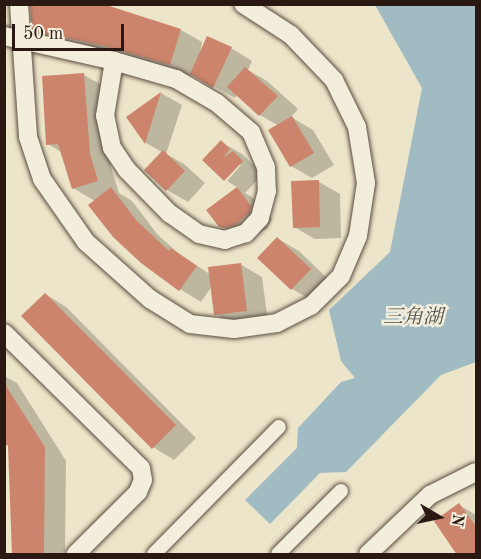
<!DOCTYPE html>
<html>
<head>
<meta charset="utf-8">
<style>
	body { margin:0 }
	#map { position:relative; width:481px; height:559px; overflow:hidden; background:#ede5c9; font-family:"Old Standard TT","Noto Serif SC",serif }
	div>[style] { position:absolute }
	.water>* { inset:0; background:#a0bcc2 }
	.shadow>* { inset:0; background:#0003 }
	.building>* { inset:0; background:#cc846c }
	.roads { filter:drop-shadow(0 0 2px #5a4c40) drop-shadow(0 0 2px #5a4c40) }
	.pedestrian>* { height:14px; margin:-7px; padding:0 7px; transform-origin:7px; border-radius:7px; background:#f3eedc }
	.minor>* { height:18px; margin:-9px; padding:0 9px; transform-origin:9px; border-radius:9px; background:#f3eedc }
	span { translate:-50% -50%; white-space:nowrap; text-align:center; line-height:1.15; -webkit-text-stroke:5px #f3eedc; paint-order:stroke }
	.water-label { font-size:20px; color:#535250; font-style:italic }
	.frame { position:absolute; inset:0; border:6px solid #291912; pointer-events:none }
	.north { position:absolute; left:409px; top:487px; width:60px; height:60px; -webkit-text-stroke:4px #f3eedc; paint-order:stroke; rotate:99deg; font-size:16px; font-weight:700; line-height:24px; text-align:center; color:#291912 }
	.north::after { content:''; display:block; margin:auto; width:21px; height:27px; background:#291912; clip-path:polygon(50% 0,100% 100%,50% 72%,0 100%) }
	.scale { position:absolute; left:12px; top:24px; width:112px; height:27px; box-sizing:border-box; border:3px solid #291912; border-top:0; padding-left:8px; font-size:18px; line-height:21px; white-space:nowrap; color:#291912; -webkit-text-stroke:4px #f3eedc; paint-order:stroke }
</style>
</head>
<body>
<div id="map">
	<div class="water">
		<div style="clip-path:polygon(375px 5px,476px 5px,476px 362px,441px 375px,346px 472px,320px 473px,270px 524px,245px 500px,297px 448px,298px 428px,341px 382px,355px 378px,341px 361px,329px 310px,390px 252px,422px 88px)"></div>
	</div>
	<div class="shadow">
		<div style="clip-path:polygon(103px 4px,181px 30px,202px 42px,200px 54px,231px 48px,252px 61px,248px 70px,267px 81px,298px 109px,291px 117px,313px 130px,334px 165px,312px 178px,291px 166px,279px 126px,260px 115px,237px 94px,235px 98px,192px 74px,191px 76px,127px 57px,55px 42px,34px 30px)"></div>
		<div style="clip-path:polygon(84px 75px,105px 87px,111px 167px,119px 193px,132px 201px,157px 234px,178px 253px,211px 275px,240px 264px,262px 277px,268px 322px,237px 327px,216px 314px,212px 286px,201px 302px,180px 289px,95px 201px,73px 188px,63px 153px,48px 144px,43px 77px)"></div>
		<div style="clip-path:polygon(161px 93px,182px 105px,166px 154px,184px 164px,205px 183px,188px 202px,167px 190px,146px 170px,162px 152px,146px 143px,128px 117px)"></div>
		<div style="clip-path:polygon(221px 142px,242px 154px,263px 174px,245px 193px,258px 201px,272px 219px,267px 229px,247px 239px,220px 226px,208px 211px,238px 188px,227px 181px,241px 165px,237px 165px,224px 179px)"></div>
		<div style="clip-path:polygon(319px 182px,340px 194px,341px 238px,315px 239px,294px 227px)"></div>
		<div style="clip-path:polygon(278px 239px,299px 251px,331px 282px,313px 301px,292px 289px,259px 258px)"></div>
		<div style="clip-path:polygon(45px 294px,66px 307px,196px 438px,174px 460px,153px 447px)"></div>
		<div style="clip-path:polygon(4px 376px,17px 383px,66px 461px,65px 554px,13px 554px,10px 445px,4px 441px)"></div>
		<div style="clip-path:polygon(459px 505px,476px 515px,476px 554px)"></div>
	</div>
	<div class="building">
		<div style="clip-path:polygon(30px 4px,103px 4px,181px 29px,170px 65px,105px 46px,32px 31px)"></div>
		<div style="clip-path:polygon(207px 36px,232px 47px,213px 88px,190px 74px)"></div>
		<div style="clip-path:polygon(245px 67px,278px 96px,259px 116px,227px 87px)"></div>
		<div style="clip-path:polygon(84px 73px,90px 154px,98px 181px,72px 189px,58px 144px,46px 145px,42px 76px)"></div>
		<div style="clip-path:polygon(161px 92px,145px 144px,126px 117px)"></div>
		<div style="clip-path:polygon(292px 116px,314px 153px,290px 167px,268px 130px)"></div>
		<div style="clip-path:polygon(221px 140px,230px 149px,223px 158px,233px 151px,243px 161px,224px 181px,202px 160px)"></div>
		<div style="clip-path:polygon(163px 150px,185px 171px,166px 191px,144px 170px)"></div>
		<div style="clip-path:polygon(319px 180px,320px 227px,293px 228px,291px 181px)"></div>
		<div style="clip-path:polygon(111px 187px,136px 220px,169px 251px,171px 248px,197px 266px,179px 291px,141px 263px,113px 237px,88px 205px)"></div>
		<div style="clip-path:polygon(237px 187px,251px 206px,250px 212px,235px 225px,224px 228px,219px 227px,206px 210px)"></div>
		<div style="clip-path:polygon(277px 237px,311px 269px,291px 290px,257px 258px)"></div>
		<div style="clip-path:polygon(241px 263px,247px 311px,214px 315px,208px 267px)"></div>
		<div style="clip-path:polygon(45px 293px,176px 425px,152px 449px,21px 316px)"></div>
		<div style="clip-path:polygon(4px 383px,45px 447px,44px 555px,12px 555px,8px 446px,4px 443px)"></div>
		<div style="clip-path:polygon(459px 503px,477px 528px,477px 555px,457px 555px,434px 521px)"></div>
	</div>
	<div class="roads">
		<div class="pedestrian">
			<div style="left:154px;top:554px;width:178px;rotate:-45.5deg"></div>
			<div style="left:278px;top:554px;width:89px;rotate:-45deg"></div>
		</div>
		<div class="minor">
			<div style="left:19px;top:4px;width:133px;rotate:86.1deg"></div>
			<div style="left:28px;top:137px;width:44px;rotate:71.6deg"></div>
			<div style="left:42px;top:179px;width:77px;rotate:55.1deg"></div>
			<div style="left:86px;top:242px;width:86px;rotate:41.7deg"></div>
			<div style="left:150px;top:299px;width:47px;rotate:32deg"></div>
			<div style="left:190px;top:324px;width:44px;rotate:6.5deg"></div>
			<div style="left:234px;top:329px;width:43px;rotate:-7.9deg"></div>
			<div style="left:277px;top:323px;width:38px;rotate:-27deg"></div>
			<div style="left:311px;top:306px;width:42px;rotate:-45deg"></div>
			<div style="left:341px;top:276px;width:43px;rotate:-67deg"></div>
			<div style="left:358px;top:236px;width:54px;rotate:-81.4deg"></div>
			<div style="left:366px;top:183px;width:57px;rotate:-99.1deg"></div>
			<div style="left:357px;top:127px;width:52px;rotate:-116.1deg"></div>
			<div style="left:334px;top:80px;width:62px;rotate:-133.7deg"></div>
			<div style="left:291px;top:35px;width:57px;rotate:-147.1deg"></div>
			<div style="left:4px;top:36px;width:113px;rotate:12.8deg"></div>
			<div style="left:114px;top:61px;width:65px;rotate:16.2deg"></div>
			<div style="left:176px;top:79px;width:48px;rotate:30.3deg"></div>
			<div style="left:217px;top:103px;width:45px;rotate:40.5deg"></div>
			<div style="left:251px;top:132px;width:38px;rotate:67deg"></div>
			<div style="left:266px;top:167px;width:24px;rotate:88deg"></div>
			<div style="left:267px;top:191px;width:28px;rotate:105deg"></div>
			<div style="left:260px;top:218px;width:21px;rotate:133deg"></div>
			<div style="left:246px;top:233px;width:22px;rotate:162deg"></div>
			<div style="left:225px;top:240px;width:27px;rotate:-167deg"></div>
			<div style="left:199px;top:234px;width:35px;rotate:-145deg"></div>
			<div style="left:170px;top:214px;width:62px;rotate:-134.3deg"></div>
			<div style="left:127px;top:170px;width:27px;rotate:-124deg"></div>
			<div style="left:112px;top:148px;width:33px;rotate:-102deg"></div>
			<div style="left:105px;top:116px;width:56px;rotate:-80.7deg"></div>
			<div style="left:4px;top:333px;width:192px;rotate:44.6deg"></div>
			<div style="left:141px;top:468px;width:12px;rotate:81deg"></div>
			<div style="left:143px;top:480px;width:13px;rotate:113deg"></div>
			<div style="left:138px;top:492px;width:88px;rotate:135deg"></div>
			<div style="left:368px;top:554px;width:86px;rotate:-43.6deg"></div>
			<div style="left:430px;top:495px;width:51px;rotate:-26.6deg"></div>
		</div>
	</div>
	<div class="water-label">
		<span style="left:413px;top:318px">三角湖</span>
	</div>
	<div class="frame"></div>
	<div class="north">N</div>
	<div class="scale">50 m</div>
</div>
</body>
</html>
